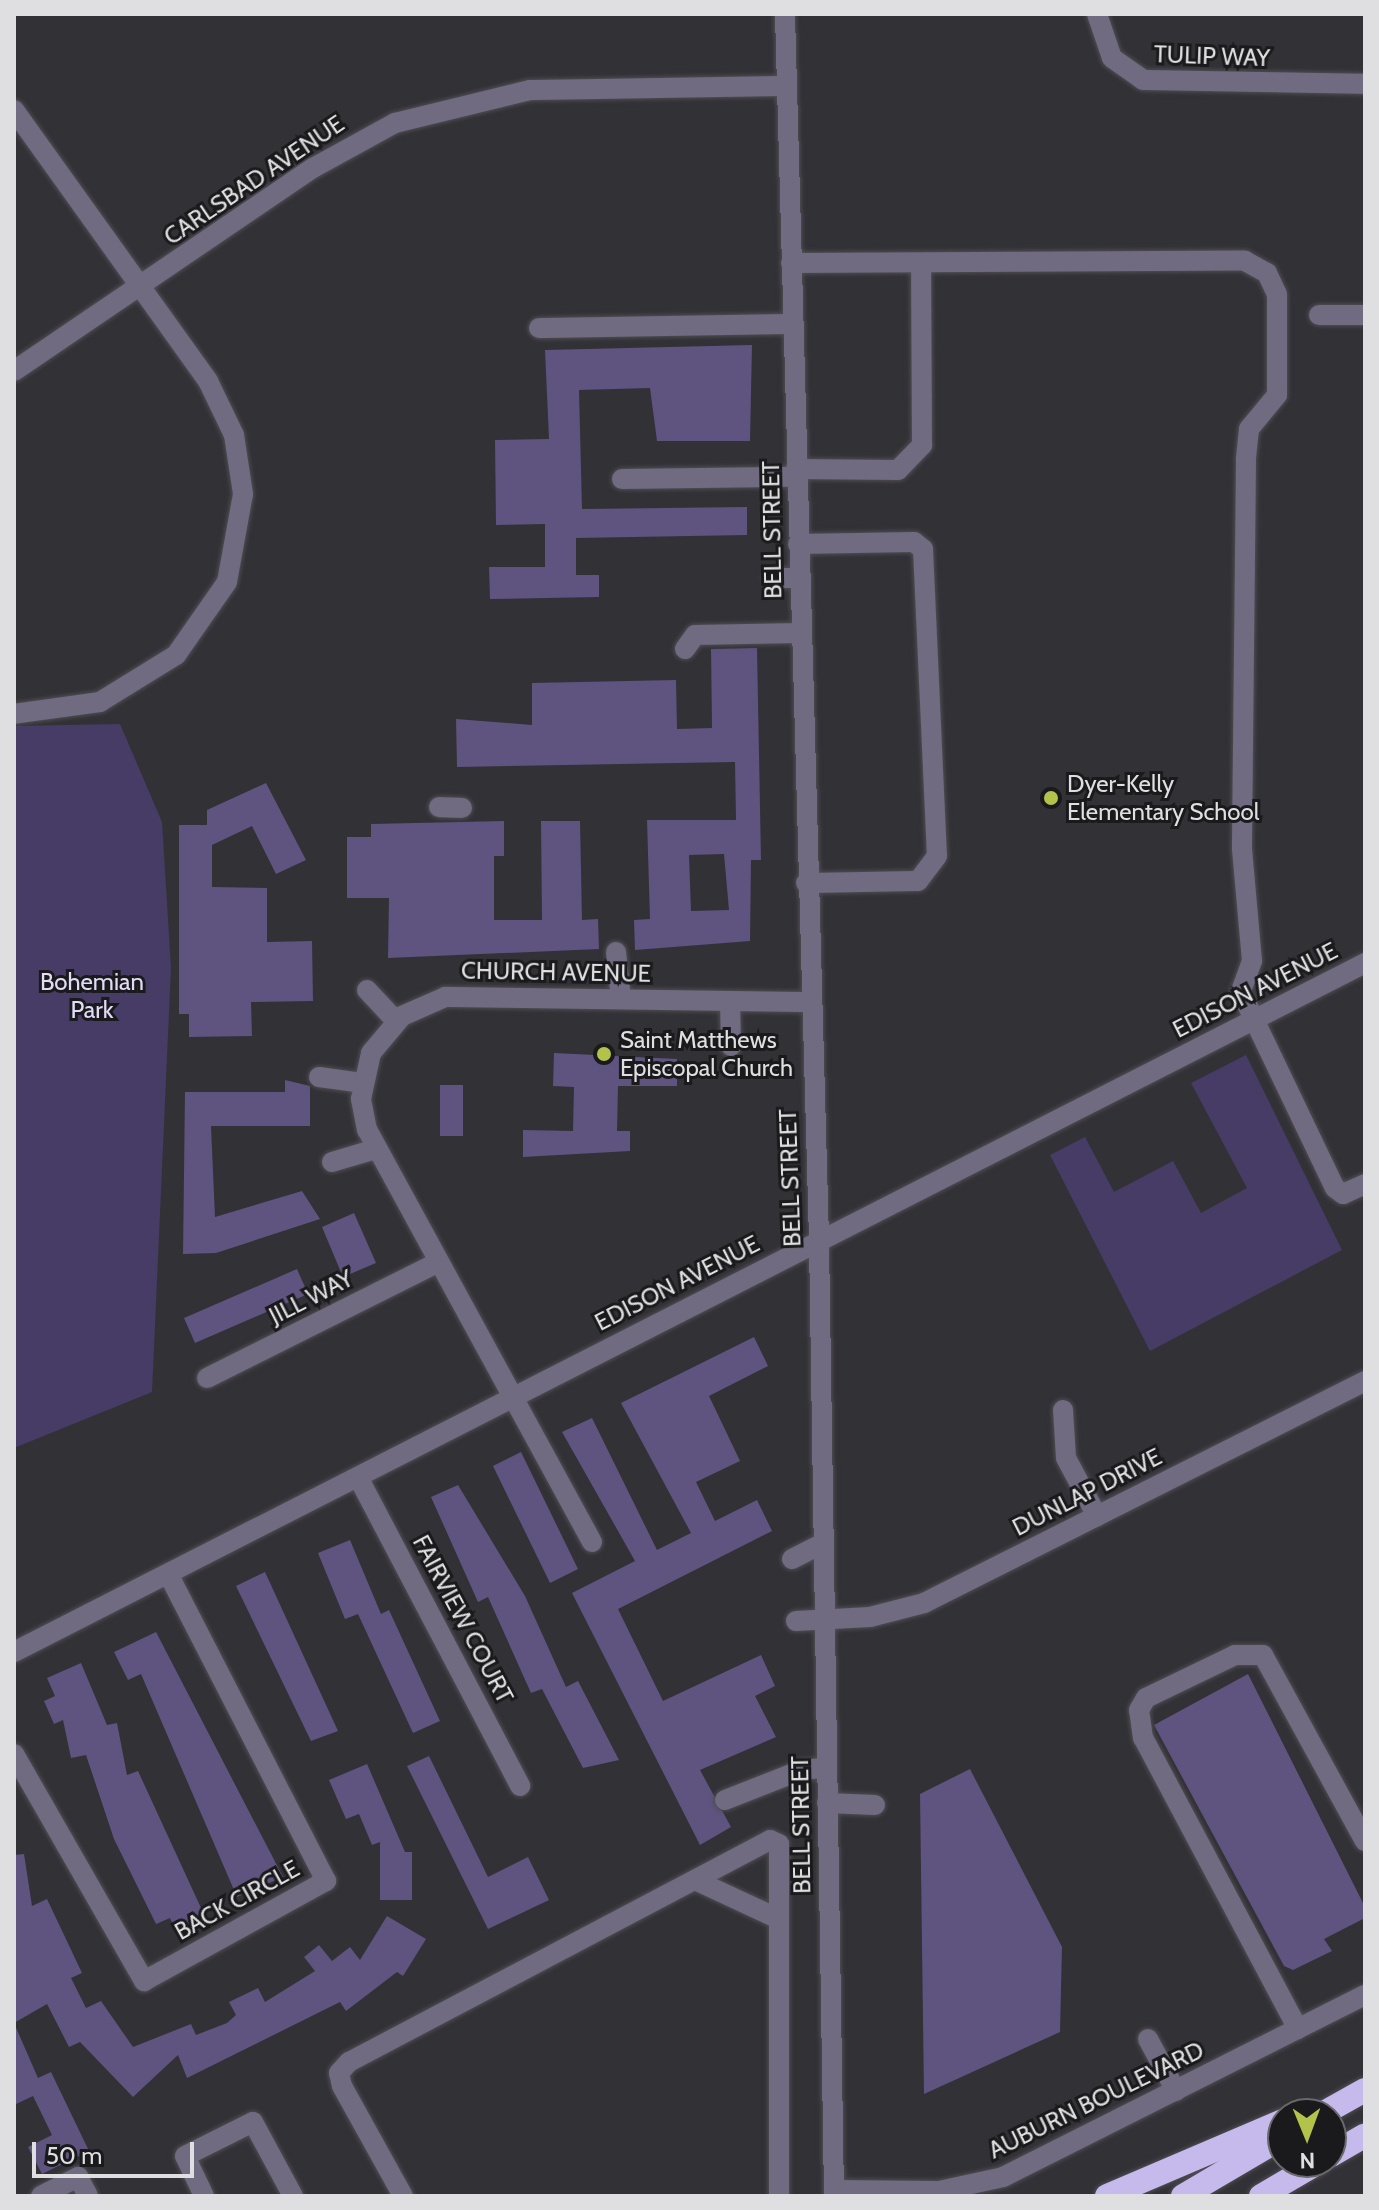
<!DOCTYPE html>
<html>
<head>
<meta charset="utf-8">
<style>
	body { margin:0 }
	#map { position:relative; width:1379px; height:2210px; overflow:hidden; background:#323136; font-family:Cabin,sans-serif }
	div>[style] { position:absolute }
	.green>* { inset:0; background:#473c65 }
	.building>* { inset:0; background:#5f537f }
	.roads { filter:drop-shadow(0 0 2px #4e4d52) drop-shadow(0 0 2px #4e4d52) }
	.minor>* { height:20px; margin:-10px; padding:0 10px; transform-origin:10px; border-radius:10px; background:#706b80 }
	.highway>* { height:24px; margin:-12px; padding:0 12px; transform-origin:12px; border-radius:12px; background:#c6baed }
	.dots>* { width:22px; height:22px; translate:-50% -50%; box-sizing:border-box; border:4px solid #1a191b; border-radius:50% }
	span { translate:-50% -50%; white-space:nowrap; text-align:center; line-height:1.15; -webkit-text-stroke:6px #1a191b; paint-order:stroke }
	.street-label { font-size:24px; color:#dfdfe2 }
	.poi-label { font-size:24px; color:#dfdfe2 }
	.left { translate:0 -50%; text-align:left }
	.park-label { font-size:24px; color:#e1dbf8 }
	.frame { position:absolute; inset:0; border:16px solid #dfdfe2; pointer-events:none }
	.north { position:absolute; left:1267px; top:2098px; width:80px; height:80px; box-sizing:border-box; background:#1a191b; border:2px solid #69686b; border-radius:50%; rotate:179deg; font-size:22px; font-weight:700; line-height:32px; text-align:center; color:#dfdfe2 }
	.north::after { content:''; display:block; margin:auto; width:28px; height:36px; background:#b3c24b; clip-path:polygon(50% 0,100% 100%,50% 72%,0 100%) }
	.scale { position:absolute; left:32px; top:2142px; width:162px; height:36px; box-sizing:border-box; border:4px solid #dfdfe2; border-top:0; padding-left:10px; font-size:24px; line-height:28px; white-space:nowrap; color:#dfdfe2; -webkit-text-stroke:6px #1a191b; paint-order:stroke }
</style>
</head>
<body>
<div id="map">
	<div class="green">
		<div style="clip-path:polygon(120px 724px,162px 822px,171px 968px,152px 1392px,14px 1448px,14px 726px)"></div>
		<div style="clip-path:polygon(1246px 1055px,1342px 1250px,1150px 1351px,1050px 1155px,1085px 1137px,1114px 1192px,1173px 1161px,1201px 1213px,1247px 1188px,1191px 1083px)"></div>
	</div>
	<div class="building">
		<div style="clip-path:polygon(752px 345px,750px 441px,657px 441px,650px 388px,579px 390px,582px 509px,747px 507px,747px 535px,576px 538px,576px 575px,599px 575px,599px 597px,490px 599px,489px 567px,545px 567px,545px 524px,496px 525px,495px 440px,549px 439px,545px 350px)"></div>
		<div style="clip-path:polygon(evenodd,757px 648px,761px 860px,751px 860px,750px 941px,635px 950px,634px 920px,650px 919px,647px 820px,736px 820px,735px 762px,457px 767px,456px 719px,532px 725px,532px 683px,676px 680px,677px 729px,712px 728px,711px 649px,757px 648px,724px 854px,729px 910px,691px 911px,689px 855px,724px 854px)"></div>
		<div style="clip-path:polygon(266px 783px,306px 860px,276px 874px,252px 826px,212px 845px,212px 887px,267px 888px,267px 942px,312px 941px,313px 1001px,251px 1002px,252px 1036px,189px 1037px,189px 1014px,179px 1014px,179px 825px,207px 825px,207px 810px)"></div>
		<div style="clip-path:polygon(504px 821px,504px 856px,494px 856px,494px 920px,542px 920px,541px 821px,580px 821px,582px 920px,598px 919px,599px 949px,388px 958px,389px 898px,347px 898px,347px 837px,371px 837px,371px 824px)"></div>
		<div style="clip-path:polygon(554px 1053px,677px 1059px,677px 1086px,618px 1086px,617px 1131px,630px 1131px,630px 1151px,523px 1157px,523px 1130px,573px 1131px,574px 1087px,553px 1086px)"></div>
		<div style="clip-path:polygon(285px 1080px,310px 1086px,310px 1126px,211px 1126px,215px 1217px,302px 1191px,320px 1219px,216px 1253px,183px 1254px,185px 1092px,285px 1092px)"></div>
		<div style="clip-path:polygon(440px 1085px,463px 1085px,463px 1136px,440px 1136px)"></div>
		<div style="clip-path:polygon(354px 1213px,376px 1263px,343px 1277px,322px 1227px)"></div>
		<div style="clip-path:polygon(297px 1269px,308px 1294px,195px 1343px,184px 1318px)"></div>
		<div style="clip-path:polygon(754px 1337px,768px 1366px,709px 1396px,740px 1461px,696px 1482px,715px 1521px,757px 1500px,772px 1531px,618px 1609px,663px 1701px,761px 1655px,775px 1686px,755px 1696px,776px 1737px,700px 1770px,731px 1827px,700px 1845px,572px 1593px,635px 1561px,562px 1432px,592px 1418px,657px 1550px,691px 1533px,621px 1403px)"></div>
		<div style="clip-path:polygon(521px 1452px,578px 1569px,550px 1583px,493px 1466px)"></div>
		<div style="clip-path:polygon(458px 1485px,525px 1596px,566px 1687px,578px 1681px,619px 1760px,583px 1768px,542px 1689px,531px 1693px,488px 1597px,478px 1602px,431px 1497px)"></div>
		<div style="clip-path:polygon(350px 1540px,381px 1614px,389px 1610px,440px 1721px,413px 1733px,358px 1614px,345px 1619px,318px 1553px)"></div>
		<div style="clip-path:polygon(265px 1572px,338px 1731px,311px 1741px,236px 1586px)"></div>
		<div style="clip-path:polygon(156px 1632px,283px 1877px,237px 1897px,141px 1674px,128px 1680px,114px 1652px)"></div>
		<div style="clip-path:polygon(81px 1663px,107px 1725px,117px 1723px,127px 1775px,138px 1771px,207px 1921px,177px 1934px,170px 1918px,156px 1924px,114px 1839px,86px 1755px,71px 1758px,63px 1720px,54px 1724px,44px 1701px,55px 1696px,47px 1678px)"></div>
		<div style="clip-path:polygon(1248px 1674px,1365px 1907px,1365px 1918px,1324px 1939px,1332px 1951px,1293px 1970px,1284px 1966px,1154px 1725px)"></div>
		<div style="clip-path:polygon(429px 1756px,488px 1877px,528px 1857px,549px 1900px,488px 1929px,407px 1766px)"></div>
		<div style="clip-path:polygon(367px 1764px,405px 1852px,412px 1852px,412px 1900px,380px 1900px,380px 1842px,372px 1845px,359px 1814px,346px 1819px,329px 1780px)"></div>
		<div style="clip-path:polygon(970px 1769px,1062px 1947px,1060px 2032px,924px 2094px,920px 1794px)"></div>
		<div style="clip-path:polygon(24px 1854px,32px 1906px,47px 1899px,82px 1973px,71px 1978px,86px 2008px,101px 2001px,133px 2047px,191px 2024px,196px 2035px,227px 2023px,236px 2015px,229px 2002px,258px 1988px,265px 2002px,315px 1971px,304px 1957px,319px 1945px,332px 1961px,350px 1947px,360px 1960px,387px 1916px,426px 1939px,403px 1976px,397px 1972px,346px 2011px,340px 2002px,187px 2078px,178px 2055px,133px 2097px,80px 2042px,69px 2047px,47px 2004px,14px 2023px,14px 1855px)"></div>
		<div style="clip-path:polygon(14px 2023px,38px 2078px,51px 2072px,89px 2151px,42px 2174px,28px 2147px,52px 2135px,33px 2096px,14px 2105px)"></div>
	</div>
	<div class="roads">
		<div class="minor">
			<div style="left:785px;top:14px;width:1227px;rotate:88.41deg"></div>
			<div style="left:819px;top:1241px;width:955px;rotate:89.1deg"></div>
			<div style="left:1097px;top:14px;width:46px;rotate:71.2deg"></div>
			<div style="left:1112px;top:58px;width:38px;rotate:35deg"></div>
			<div style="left:1143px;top:80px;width:222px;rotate:1deg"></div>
			<div style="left:14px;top:110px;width:333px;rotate:54.4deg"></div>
			<div style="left:208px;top:381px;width:60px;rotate:64.3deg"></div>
			<div style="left:234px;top:435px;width:60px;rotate:81.3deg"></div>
			<div style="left:243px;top:494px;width:89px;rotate:100.3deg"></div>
			<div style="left:227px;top:582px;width:89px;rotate:124.9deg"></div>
			<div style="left:176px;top:655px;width:89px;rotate:148.3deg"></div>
			<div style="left:100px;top:702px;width:87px;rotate:172.1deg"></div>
			<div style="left:791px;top:263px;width:454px;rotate:-0.3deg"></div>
			<div style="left:1245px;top:261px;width:25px;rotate:29deg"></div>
			<div style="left:1267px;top:273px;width:23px;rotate:65deg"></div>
			<div style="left:1277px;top:294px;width:101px;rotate:90deg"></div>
			<div style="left:1277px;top:395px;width:44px;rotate:129.5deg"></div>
			<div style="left:1249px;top:429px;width:31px;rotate:96deg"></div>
			<div style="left:1246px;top:460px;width:389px;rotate:90.6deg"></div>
			<div style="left:1242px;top:849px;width:112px;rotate:84.9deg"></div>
			<div style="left:1252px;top:961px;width:33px;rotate:110deg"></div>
			<div style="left:1241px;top:992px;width:217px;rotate:64.4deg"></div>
			<div style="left:1335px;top:1188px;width:10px;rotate:37deg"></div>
			<div style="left:1343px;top:1194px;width:24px;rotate:-24deg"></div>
			<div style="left:1319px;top:315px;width:46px"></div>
			<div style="left:539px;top:328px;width:254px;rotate:-0.9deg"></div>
			<div style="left:14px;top:371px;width:361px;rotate:-34.2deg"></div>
			<div style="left:313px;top:168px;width:94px;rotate:-28.8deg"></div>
			<div style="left:395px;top:123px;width:139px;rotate:-13.7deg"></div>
			<div style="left:530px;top:90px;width:257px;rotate:-0.9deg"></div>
			<div style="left:796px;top:469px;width:102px;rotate:0.6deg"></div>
			<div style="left:898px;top:470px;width:35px;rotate:-46deg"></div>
			<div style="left:922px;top:445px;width:181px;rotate:-90.3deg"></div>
			<div style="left:622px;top:479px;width:174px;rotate:-0.7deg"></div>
			<div style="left:798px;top:544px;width:116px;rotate:-1deg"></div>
			<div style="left:914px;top:542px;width:11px;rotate:38deg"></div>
			<div style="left:923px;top:549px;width:307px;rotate:87.4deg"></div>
			<div style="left:937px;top:856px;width:31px;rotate:127deg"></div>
			<div style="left:918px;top:881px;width:112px;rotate:179deg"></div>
			<div style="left:773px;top:578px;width:26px"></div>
			<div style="left:685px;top:649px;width:17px;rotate:-54deg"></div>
			<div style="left:695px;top:635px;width:105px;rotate:-1.1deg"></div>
			<div style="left:439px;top:807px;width:23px;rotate:2deg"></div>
			<div style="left:616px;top:952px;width:47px;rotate:83.9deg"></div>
			<div style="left:367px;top:990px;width:42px;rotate:46.9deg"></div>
			<div style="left:730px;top:1001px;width:45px;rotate:88.7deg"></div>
			<div style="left:319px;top:1077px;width:43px;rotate:7.9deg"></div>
			<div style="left:332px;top:1162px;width:46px;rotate:-16.5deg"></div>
			<div style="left:207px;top:1378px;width:257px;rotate:-26.6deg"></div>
			<div style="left:1063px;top:1410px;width:48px;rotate:86.4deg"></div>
			<div style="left:1066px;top:1458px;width:66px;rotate:61.9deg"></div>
			<div style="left:358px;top:1477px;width:349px;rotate:62.3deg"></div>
			<div style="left:592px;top:1542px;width:469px;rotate:-118.6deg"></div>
			<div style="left:367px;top:1130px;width:32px;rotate:-101deg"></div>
			<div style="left:361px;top:1099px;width:47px;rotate:-77.7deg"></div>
			<div style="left:371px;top:1053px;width:48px;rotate:-50deg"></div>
			<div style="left:402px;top:1016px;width:47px;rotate:-23.8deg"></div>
			<div style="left:445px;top:997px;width:364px;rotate:0.8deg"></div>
			<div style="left:792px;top:1559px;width:35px;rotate:-27deg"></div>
			<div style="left:796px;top:1621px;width:74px;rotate:-3.1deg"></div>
			<div style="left:870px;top:1617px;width:56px;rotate:-14.5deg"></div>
			<div style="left:924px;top:1603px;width:494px;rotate:-26.7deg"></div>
			<div style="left:14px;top:1652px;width:1517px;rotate:-27.02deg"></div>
			<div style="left:14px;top:1754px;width:262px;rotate:60.2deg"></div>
			<div style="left:144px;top:1981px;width:208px;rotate:-28.8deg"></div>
			<div style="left:326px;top:1881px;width:344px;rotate:-117.2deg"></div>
			<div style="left:725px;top:1800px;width:82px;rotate:-21.5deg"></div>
			<div style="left:801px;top:1770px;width:25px;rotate:-5deg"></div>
			<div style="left:827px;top:1803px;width:48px;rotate:2.4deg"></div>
			<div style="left:697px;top:1881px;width:90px;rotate:24.9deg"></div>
			<div style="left:1298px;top:2029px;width:330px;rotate:-118deg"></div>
			<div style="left:1143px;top:1738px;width:28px;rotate:-98deg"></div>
			<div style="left:1139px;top:1710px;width:14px;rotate:-60deg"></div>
			<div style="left:1146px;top:1698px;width:99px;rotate:-25.8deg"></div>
			<div style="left:1235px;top:1655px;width:28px"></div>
			<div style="left:1263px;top:1655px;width:212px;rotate:61.3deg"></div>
			<div style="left:1148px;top:2039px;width:59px;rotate:61.7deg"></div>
			<div style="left:834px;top:2190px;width:105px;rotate:0.5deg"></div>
			<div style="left:939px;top:2191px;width:66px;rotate:-12.3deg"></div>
			<div style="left:1003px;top:2177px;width:405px;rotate:-26.7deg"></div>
			<div style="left:41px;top:2196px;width:42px;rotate:-27.2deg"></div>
			<div style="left:78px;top:2177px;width:21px;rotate:62deg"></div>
			<div style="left:204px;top:2196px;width:44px;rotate:-115.4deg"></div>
			<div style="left:185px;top:2156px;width:76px;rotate:-26.6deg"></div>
			<div style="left:253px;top:2122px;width:84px;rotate:61.6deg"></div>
			<div style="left:403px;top:2196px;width:126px;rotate:-119deg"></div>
			<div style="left:342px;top:2086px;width:13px;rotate:-103deg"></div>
			<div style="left:339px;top:2073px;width:15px;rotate:-48deg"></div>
			<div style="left:349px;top:2062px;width:476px;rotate:-27.8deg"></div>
			<div style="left:770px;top:1840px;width:10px;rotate:24deg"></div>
			<div style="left:779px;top:1844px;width:352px;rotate:90deg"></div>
		</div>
		<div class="highway">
			<div style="left:1322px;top:2114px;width:49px;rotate:-29.2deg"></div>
			<div style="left:1331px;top:2155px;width:39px;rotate:-30deg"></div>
			<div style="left:1107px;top:2196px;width:191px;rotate:-23.1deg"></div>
			<div style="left:1183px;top:2196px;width:116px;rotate:-30.5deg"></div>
			<div style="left:1261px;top:2196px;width:67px;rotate:-30.4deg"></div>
		</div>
	</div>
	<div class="dots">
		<div style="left:1051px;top:798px;background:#b3c24b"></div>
		<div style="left:604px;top:1054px;background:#b3c24b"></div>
	</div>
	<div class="street-label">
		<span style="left:1212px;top:56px;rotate:2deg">TULIP WAY</span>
		<span style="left:254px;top:180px;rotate:-34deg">CARLSBAD AVENUE</span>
		<span style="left:772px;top:530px;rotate:-91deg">BELL STREET</span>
		<span style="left:556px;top:972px;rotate:1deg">CHURCH AVENUE</span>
		<span style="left:1255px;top:990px;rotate:-27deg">EDISON AVENUE</span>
		<span style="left:790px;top:1178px;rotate:-92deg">BELL STREET</span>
		<span style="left:677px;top:1283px;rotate:-27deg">EDISON AVENUE</span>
		<span style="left:311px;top:1297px;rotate:-27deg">JILL WAY</span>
		<span style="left:1087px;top:1492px;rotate:-27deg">DUNLAP DRIVE</span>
		<span style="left:463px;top:1619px;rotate:62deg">FAIRVIEW COURT</span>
		<span style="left:801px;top:1825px;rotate:-91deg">BELL STREET</span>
		<span style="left:237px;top:1900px;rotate:-29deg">BACK CIRCLE</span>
		<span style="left:1096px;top:2100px;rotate:-26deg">AUBURN BOULEVARD</span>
	</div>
	<div class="poi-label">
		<span class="left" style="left:1067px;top:798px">Dyer-Kelly<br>Elementary School</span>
		<span class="left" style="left:620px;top:1054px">Saint Matthews<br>Episcopal Church</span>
	</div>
	<div class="park-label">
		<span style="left:92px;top:996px">Bohemian<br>Park</span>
	</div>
	<div class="frame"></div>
	<div class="north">N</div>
	<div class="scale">50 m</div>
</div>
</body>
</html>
